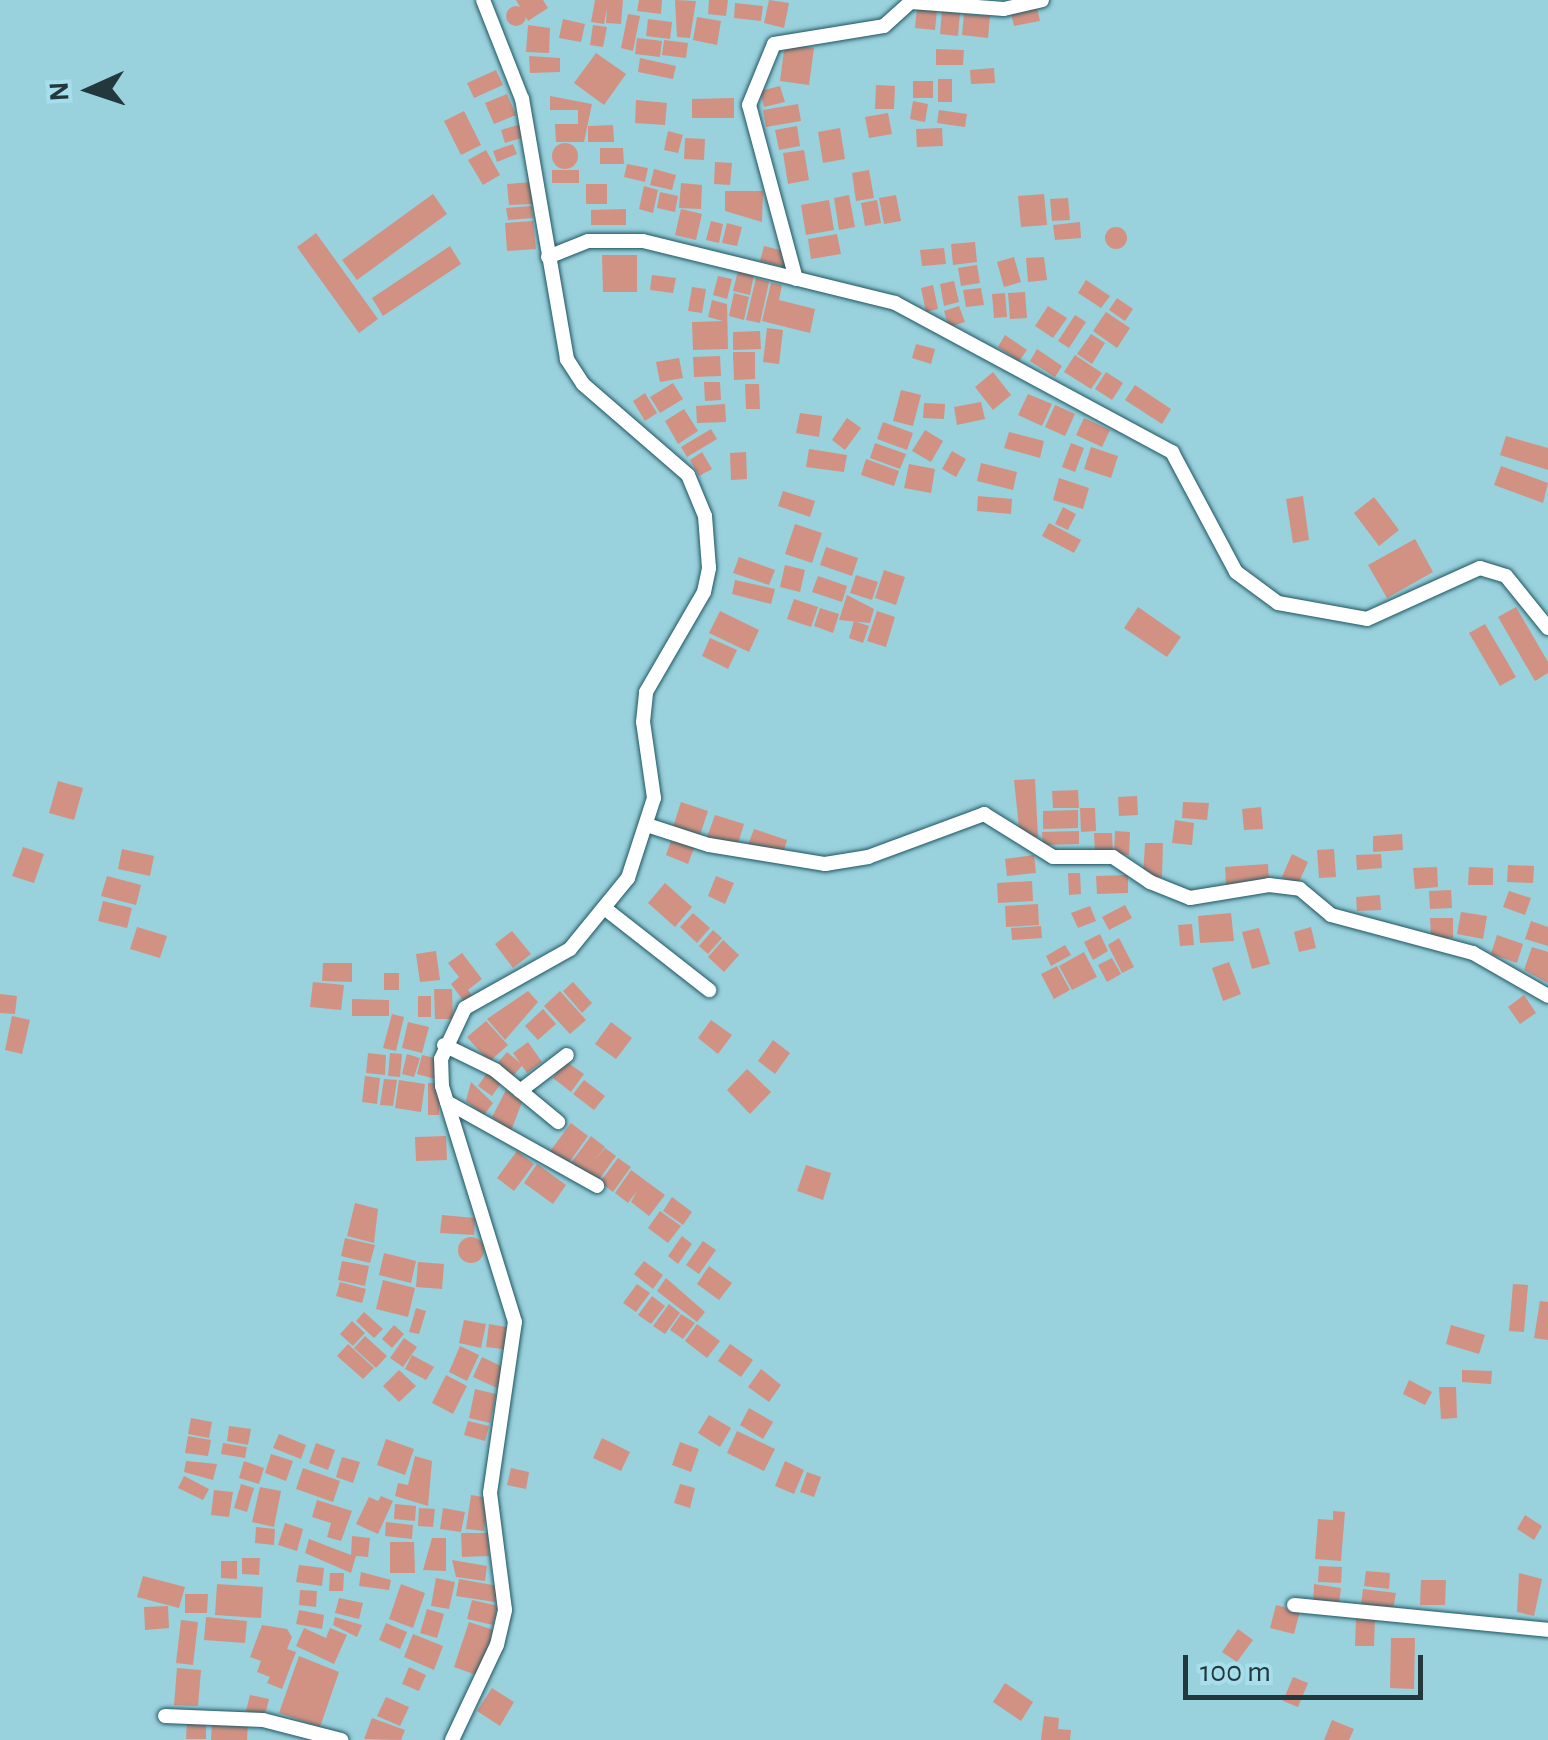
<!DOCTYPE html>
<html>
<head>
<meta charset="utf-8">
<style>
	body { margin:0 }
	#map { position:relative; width:1548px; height:1740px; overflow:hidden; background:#99d1dd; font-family:"Alegreya Sans",sans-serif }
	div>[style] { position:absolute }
	.building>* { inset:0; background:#d29283 }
	.round { border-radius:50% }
	.roads { filter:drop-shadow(0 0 2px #1e5661) drop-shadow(0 0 2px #1e5661) }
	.street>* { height:14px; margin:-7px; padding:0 7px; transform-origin:7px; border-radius:7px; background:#fff }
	span { translate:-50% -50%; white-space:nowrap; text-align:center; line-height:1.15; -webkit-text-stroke:8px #a6deeb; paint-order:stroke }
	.north { position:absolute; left:40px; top:40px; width:100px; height:100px; -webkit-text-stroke:8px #a6deeb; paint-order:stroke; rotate:267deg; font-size:28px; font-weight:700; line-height:40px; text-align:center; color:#22383d }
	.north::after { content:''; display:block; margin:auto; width:35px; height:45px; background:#22383d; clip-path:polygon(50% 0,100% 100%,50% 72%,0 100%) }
	.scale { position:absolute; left:1183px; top:1655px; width:240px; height:45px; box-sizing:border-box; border:5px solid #22383d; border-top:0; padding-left:12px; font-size:30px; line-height:35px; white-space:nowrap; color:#22383d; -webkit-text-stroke:8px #a6deeb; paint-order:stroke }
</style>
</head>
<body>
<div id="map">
	<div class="building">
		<div style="clip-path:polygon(516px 0,543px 0,548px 8px,528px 21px)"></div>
		<div style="clip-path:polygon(595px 0,623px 0,621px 24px,606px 23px,607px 8px,604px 24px,591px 22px)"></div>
		<div style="clip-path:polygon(639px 0,662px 0,661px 14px,637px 11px)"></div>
		<div style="clip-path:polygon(675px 0,696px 1px,690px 38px,677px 37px)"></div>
		<div style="clip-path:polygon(709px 0,728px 0,726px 16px,708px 14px)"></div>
		<div style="clip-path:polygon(769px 0,789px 3px,784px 28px,764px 23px)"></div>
		<div style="clip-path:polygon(735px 3px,763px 6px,761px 21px,734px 18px)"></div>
		<div class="round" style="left:506px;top:6px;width:20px;height:20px"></div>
		<div style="clip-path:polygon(917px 8px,937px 10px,935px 30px,915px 28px)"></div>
		<div style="clip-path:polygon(1037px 8px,1040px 21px,1014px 26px,1011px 13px)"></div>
		<div style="clip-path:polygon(942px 11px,960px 13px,958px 36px,940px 34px)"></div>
		<div style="clip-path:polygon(628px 14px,640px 16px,633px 51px,621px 48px)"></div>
		<div style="clip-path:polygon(964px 14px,990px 16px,988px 38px,962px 35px)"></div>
		<div style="clip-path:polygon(697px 17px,721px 21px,717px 45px,693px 40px)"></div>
		<div style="clip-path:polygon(563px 19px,585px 24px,581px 42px,559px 38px)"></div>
		<div style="clip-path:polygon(648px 19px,672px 22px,670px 39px,646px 36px)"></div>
		<div style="clip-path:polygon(528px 25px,550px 28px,549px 53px,526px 52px)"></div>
		<div style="clip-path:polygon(593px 25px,607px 27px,603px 47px,590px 45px)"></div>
		<div style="clip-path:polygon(637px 38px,662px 41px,660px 57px,635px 54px)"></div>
		<div style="clip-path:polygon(664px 40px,688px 43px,686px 58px,662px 55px)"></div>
		<div style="clip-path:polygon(785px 43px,814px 48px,809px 85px,780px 81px)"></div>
		<div style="clip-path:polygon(936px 49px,964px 50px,963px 65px,936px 65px)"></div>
		<div style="clip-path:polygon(596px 53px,626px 74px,604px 105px,574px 83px)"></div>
		<div style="clip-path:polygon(529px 56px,560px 58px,560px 72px,530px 73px)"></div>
		<div style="clip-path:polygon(640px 58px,676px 66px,673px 79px,638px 72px)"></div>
		<div style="clip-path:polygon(994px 68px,995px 83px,971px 84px,970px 70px)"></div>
		<div style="clip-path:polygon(496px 70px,503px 85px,474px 98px,467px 83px)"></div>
		<div style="clip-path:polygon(938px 79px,952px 79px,952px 102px,938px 102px)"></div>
		<div style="clip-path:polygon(913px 81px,933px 81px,933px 98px,913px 98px)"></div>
		<div style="clip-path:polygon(876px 85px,895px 86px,894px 109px,875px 109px)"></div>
		<div style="clip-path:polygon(780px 86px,785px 102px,764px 107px,760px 91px)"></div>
		<div style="clip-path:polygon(507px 94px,516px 115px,494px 124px,485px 103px)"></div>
		<div style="clip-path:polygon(550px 96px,592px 104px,584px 142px,556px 142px,555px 124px,578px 124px,578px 110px,550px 110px)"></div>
		<div style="clip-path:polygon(734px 98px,734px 118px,692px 118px,692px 99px)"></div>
		<div style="clip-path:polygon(636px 100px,667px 103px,665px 125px,635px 123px)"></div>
		<div style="clip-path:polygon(913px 101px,928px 104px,925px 122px,910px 119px)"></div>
		<div style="clip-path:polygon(798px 104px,801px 121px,766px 127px,763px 110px)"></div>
		<div style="clip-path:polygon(939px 110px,967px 114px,965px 127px,937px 123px)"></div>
		<div style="clip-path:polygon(464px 111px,481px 145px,461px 155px,444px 121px)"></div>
		<div style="clip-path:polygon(888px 113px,892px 134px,869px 138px,865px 117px)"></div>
		<div style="clip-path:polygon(521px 124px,525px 137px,505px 143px,501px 130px)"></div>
		<div style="clip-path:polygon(613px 125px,614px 142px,588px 142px,588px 126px)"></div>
		<div style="clip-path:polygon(797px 126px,800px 146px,779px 150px,775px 130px)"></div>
		<div style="clip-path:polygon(840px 128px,845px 159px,823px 163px,818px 132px)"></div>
		<div style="clip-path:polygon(942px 128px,943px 146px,917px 147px,916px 129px)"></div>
		<div style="clip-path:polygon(668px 131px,683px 135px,678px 153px,664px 150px)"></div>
		<div style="clip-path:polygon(685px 138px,705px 139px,704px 160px,684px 159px)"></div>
		<div class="round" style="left:552px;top:143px;width:26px;height:26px"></div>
		<div style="clip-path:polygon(513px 144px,517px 154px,497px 162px,493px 151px)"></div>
		<div style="clip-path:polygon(600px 148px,623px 148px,624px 164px,600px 164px)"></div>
		<div style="clip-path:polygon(486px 150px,500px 175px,483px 185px,468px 160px)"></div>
		<div style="clip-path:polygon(804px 150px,809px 180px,788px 184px,783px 153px)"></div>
		<div style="clip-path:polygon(715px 162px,732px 163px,730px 185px,714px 184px)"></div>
		<div style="clip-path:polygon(627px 164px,648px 168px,645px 182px,624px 177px)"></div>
		<div style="clip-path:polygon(654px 169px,676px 175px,672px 190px,650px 185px)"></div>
		<div style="clip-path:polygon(552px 170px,579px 170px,579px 183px,552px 183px)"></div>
		<div style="clip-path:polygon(869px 170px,874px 198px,856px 201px,852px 173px)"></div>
		<div style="clip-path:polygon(531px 182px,533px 204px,509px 205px,507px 184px)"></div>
		<div style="clip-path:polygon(681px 183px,702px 185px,701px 209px,679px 208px)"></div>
		<div style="clip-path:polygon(586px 184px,607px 184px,607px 204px,586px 204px)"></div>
		<div style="clip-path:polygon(644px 186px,658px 190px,653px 213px,639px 209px)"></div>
		<div style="clip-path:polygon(725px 191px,763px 191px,762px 222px,725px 211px)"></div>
		<div style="clip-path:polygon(660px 192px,678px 196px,675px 212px,657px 208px)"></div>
		<div style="clip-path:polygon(433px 194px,447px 214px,357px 280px,342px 260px)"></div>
		<div style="clip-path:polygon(1044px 194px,1047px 225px,1021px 227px,1018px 196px)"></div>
		<div style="clip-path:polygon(849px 195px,855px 227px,839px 230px,834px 198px)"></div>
		<div style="clip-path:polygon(896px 195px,901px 221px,884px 224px,879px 198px)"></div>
		<div style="clip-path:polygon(1068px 198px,1070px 220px,1052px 221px,1050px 199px)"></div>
		<div style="clip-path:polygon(829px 200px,834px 230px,806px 235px,801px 205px)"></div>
		<div style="clip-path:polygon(877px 200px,881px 223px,865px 226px,861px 203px)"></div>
		<div style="clip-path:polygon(532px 206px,533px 218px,508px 220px,506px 208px)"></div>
		<div style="clip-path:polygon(626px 209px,626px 225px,591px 225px,591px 210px)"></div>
		<div style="clip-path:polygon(681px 209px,702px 214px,696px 240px,675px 235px)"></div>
		<div style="clip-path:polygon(533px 221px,536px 249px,507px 251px,505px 223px)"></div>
		<div style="clip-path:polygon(711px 221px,723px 224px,719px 243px,706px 240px)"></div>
		<div style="clip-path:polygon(1080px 222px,1081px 238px,1055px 240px,1053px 225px)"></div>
		<div style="clip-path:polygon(727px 223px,742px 227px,737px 246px,722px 243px)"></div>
		<div class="round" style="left:1105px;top:227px;width:22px;height:22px"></div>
		<div style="clip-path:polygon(316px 233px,378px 319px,359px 333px,297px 247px)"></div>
		<div style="clip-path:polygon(837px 234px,841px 254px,811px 259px,808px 239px)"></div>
		<div style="clip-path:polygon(975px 242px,977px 262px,953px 265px,951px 244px)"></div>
		<div style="clip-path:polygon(450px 246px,461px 264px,383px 316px,372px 298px)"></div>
		<div style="clip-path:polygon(764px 246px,788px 252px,784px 267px,760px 261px)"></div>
		<div style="clip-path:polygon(944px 248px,946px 264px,922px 266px,920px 250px)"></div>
		<div style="clip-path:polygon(602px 255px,637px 255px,637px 292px,603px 292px)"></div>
		<div style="clip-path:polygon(1014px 257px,1021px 282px,1004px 287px,997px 262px)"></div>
		<div style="clip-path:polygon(1044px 257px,1047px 280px,1028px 282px,1026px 258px)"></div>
		<div style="clip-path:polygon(977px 265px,980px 283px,961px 286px,958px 268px)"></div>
		<div style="clip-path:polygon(738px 271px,754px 274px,750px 295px,733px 291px)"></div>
		<div style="clip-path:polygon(652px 275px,676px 278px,673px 293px,650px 290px)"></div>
		<div style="clip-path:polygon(718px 276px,732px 279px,727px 299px,713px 295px)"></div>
		<div style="clip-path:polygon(756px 278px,769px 282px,760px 323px,746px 320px)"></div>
		<div style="clip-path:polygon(1086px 280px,1110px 296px,1101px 308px,1078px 293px)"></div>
		<div style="clip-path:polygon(954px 281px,959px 302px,944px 306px,940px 284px)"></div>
		<div style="clip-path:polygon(771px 283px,782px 285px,779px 300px,815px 309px,810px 333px,762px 321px)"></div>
		<div style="clip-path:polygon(933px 285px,938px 309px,926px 312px,921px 288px)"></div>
		<div style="clip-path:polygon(692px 287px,706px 289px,702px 313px,688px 311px)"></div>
		<div style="clip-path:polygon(981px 288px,984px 305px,966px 307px,963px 290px)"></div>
		<div style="clip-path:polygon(1025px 292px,1027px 318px,1010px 319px,1008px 293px)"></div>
		<div style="clip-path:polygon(734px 293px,749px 297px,744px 320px,729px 316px)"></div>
		<div style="clip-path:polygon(1005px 293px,1007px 317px,994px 318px,992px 294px)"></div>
		<div style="clip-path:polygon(1117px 298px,1133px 309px,1125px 321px,1109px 310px)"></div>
		<div style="clip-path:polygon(712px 300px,727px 304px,728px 349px,693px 350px,692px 322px,723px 321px,708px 317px)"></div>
		<div style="clip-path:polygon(959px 306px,965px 322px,949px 327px,944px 311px)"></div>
		<div style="clip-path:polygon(1048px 306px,1067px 318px,1053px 338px,1035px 326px)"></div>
		<div style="clip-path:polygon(1106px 312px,1130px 328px,1117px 348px,1093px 331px)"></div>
		<div style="clip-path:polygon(1075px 315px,1086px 322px,1069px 348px,1058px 341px)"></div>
		<div style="clip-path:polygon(767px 328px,783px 330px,779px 364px,763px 362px)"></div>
		<div style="clip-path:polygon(760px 331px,761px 349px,733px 350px,733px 332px)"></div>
		<div style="clip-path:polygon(1091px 334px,1105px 343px,1092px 364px,1077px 354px)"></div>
		<div style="clip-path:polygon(1005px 335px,1027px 350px,1019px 361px,998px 347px)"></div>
		<div style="clip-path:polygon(916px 344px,935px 349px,931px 364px,912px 358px)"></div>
		<div style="clip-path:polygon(1037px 349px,1062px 366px,1055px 377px,1030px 361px)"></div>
		<div style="clip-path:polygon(733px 352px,755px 352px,755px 379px,734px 380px)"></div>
		<div style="clip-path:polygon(1075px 355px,1102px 373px,1091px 389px,1064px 372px)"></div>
		<div style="clip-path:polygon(720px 356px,721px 376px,694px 377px,693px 357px)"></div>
		<div style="clip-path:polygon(679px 358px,683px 378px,660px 382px,656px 362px)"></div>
		<div style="clip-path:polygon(993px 372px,1011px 395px,993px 410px,975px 387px)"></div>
		<div style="clip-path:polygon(1106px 372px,1123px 383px,1112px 400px,1095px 389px)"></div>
		<div style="clip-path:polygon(704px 382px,720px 382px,721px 400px,705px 401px)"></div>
		<div style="clip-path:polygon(673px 383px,683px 399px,660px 413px,650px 397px)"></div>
		<div style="clip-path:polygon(745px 384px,759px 384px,760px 409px,746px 409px)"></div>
		<div style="clip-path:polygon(1135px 385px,1171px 409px,1162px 424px,1125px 400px)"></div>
		<div style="clip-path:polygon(901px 390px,921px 395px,913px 426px,893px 421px)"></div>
		<div style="clip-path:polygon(645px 393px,657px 413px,645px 421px,633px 401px)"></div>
		<div style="clip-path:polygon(1028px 394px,1052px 404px,1042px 426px,1018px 415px)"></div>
		<div style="clip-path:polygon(981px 402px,985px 419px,957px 425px,954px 407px)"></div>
		<div style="clip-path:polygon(924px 403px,945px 404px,944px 419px,923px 418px)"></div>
		<div style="clip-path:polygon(725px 404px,726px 422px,697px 423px,696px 406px)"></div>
		<div style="clip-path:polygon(1055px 405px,1075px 414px,1065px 436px,1045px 427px)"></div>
		<div style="clip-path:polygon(684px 409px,698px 431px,678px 444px,665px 421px)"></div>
		<div style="clip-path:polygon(800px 413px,822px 416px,819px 437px,796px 433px)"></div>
		<div style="clip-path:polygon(847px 418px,861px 428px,845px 450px,832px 440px)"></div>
		<div style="clip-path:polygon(1084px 418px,1110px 430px,1102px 447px,1076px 435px)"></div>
		<div style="clip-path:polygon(883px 422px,913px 433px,907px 450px,877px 439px)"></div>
		<div style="clip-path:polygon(711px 429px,717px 439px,687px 457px,681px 447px)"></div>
		<div style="clip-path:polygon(925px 430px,943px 441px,931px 462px,912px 451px)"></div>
		<div style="clip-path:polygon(1009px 432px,1044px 441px,1040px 458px,1004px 448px)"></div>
		<div style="clip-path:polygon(1506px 436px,1548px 448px,1548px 470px,1500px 455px)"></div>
		<div style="clip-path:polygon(875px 443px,906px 454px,900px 469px,870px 458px)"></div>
		<div style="clip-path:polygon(1071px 443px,1084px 448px,1075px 472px,1062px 467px)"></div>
		<div style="clip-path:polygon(1091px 447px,1118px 456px,1111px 478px,1084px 469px)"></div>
		<div style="clip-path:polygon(809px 449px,847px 455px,844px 472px,806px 467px)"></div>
		<div style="clip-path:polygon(952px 451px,966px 459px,956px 477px,942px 469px)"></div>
		<div style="clip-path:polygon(702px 452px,712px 469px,699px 476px,690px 460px)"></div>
		<div style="clip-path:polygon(746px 452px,747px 479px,731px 480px,730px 453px)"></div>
		<div style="clip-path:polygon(866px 459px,899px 471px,894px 486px,861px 475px)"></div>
		<div style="clip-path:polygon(981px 463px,1017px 472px,1013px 490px,977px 481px)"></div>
		<div style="clip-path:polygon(909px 464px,935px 469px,931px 493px,904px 488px)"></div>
		<div style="clip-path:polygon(1501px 466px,1548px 483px,1543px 503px,1494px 485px)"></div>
		<div style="clip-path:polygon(1059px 478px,1089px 488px,1083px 509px,1053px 500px)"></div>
		<div style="clip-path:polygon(783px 491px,815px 501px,810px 517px,778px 506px)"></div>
		<div style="clip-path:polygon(978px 496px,1012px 499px,1011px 514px,977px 511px)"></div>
		<div style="clip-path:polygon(1303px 496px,1309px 540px,1293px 543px,1286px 499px)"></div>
		<div style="clip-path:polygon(1374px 497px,1399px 530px,1379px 546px,1354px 513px)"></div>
		<div style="clip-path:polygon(1063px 507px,1076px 514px,1068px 530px,1055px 524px)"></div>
		<div style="clip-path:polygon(1049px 523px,1081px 540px,1074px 553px,1042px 536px)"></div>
		<div style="clip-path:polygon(795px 524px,822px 533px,812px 563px,785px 554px)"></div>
		<div style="clip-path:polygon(1415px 539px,1433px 572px,1387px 598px,1368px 565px)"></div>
		<div style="clip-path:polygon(826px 547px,858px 558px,852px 576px,820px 565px)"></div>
		<div style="clip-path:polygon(739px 557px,775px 570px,769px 585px,733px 573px)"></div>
		<div style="clip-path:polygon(785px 565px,805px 570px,800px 592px,780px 587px)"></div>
		<div style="clip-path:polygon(884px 570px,905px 577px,896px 605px,875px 598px)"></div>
		<div style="clip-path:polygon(856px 575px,878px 582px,872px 600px,850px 593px)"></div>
		<div style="clip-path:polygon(818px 576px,847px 586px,842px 602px,812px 592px)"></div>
		<div style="clip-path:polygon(735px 580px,775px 589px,771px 604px,732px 594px)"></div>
		<div style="clip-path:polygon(847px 595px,874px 609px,870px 623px,839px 620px)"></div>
		<div style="clip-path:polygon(794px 599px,818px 607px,811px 627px,787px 619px)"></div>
		<div style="clip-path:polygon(1138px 607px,1181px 637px,1167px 657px,1124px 628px)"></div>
		<div style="clip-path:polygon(1516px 607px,1548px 662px,1548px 673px,1535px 681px,1498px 617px)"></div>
		<div style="clip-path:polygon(820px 608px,839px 614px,833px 633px,814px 626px)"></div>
		<div style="clip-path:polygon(720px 611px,759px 630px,749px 652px,709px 633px)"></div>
		<div style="clip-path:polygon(877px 611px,895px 617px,886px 647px,867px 641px)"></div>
		<div style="clip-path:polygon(854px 621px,869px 626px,863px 643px,849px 638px)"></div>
		<div style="clip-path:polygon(1485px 624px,1516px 677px,1500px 686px,1469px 633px)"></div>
		<div style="clip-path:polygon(710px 638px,737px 650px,728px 669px,702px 656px)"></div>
		<div style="clip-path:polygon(1035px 779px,1038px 837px,1020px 837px,1014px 780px)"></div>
		<div style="clip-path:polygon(58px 781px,83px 788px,74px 820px,49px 813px)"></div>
		<div style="clip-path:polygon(1078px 790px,1079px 808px,1053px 808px,1052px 791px)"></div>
		<div style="clip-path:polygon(1137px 796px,1138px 815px,1119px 816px,1118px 797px)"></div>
		<div style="clip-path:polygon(681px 802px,708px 811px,700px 835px,673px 827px)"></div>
		<div style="clip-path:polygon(1183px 802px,1209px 803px,1207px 820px,1182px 818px)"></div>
		<div style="clip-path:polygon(1261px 807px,1263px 829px,1244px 830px,1242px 809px)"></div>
		<div style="clip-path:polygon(1080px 808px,1095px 808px,1096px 831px,1081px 832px)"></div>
		<div style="clip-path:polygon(1078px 810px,1078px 828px,1043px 829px,1043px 811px)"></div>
		<div style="clip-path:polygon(715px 815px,744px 824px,737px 847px,707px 837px)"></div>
		<div style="clip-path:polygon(1175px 820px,1194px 823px,1192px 845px,1172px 843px)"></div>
		<div style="clip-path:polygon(754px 829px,787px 840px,782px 857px,748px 845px)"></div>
		<div style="clip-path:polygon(1079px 831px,1079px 844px,1043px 845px,1042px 832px)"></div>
		<div style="clip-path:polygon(1115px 831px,1130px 832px,1129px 855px,1114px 854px)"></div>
		<div style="clip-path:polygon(1094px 833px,1112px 833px,1113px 853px,1095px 853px)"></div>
		<div style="clip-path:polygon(1402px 834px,1403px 850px,1373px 852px,1373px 836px)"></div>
		<div style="clip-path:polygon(673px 835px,696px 843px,688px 864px,666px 855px)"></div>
		<div style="clip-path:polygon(1145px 843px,1163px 843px,1162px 877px,1143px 877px)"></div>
		<div style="clip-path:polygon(23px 847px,44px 854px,34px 883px,12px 876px)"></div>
		<div style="clip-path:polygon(122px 849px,154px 856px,150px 876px,118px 869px)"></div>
		<div style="clip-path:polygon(1334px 849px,1336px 877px,1319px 878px,1317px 850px)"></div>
		<div style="clip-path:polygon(1292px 854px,1308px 862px,1298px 884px,1282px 877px)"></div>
		<div style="clip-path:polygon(1381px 854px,1382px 868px,1357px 870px,1356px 855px)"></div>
		<div style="clip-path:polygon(1034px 855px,1036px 873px,1007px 876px,1005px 859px)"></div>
		<div style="clip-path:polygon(1268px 864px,1269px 883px,1226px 886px,1225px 867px)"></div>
		<div style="clip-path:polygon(1508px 865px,1534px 866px,1533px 883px,1507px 882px)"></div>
		<div style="clip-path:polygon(1437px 867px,1438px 887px,1415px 889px,1413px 868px)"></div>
		<div style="clip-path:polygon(1469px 867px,1493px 868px,1493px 885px,1468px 885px)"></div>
		<div style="clip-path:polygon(1068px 873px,1080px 873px,1081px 894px,1069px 895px)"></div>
		<div style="clip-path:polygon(1128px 875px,1128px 893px,1097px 894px,1096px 876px)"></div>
		<div style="clip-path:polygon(107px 876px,141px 885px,136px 905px,101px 896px)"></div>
		<div style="clip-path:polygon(716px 876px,734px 883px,725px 904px,708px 896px)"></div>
		<div style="clip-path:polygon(1032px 881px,1033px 901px,998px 903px,997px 883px)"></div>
		<div style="clip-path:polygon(665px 883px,692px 907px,675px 927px,648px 903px)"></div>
		<div style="clip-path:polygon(1451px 890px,1452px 908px,1430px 909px,1429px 891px)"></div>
		<div style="clip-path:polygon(1509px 891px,1531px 898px,1525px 915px,1503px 907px)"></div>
		<div style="clip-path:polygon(1380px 895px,1381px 910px,1357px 911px,1356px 897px)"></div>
		<div style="clip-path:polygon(103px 901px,132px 908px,127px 928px,98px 921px)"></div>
		<div style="clip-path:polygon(1038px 904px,1039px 925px,1006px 927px,1005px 906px)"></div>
		<div style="clip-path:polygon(1125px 905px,1132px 918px,1109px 930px,1102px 917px)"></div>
		<div style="clip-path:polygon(1090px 906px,1096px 921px,1078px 928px,1071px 913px)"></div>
		<div style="clip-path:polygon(1461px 912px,1487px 916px,1483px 939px,1457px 934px)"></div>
		<div style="clip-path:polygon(693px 913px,710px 928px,697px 943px,680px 927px)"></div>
		<div style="clip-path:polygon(1231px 913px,1234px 941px,1200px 943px,1198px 916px)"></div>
		<div style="clip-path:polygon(1430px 918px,1453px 918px,1453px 938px,1431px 938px)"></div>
		<div style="clip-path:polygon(1531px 921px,1548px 927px,1548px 946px,1525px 939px)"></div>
		<div style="clip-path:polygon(1192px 924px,1194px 945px,1180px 946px,1178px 925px)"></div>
		<div style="clip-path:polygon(1041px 926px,1042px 938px,1012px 940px,1011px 928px)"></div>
		<div style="clip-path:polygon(137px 927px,167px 936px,160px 958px,130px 949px)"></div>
		<div style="clip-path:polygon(1311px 927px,1316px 948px,1299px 952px,1294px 932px)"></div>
		<div style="clip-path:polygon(1259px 928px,1270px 964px,1252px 969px,1242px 932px)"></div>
		<div style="clip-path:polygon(713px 930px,722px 938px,708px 954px,699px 946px)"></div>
		<div style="clip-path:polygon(512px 931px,531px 954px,513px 968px,495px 944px)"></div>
		<div style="clip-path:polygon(1100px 934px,1108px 951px,1093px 960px,1084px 942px)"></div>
		<div style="clip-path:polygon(1497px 935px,1523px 944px,1517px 963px,1491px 954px)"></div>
		<div style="clip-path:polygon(1119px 938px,1134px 967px,1122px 973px,1108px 945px)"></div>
		<div style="clip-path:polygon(723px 940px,739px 955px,724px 972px,708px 957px)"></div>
		<div style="clip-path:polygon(1065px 945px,1071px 955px,1051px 966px,1046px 956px)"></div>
		<div style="clip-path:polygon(1532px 947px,1548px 952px,1548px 983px,1524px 970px)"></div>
		<div style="clip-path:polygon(436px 951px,440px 980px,420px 982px,416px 954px)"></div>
		<div style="clip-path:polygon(1084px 952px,1097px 977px,1072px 990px,1059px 966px)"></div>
		<div style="clip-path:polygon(462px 953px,482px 979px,468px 990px,473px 997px,465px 1003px,451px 984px,459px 977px,448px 963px)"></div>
		<div style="clip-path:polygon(1112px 958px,1121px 974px,1107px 982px,1098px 965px)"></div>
		<div style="clip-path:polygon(1229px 962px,1241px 994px,1223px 1001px,1212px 968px)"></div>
		<div style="clip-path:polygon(323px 963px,352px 963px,352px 982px,322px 981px)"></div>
		<div style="clip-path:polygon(1057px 966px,1070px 990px,1054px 999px,1041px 974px)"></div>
		<div style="clip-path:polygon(384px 973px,399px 973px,399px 990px,384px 990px)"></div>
		<div style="clip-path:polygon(313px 982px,344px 985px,341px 1010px,310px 1007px)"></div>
		<div style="clip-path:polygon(573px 982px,592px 1003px,582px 1013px,563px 991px)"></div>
		<div style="clip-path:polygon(434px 989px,452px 989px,453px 1019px,435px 1019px)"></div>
		<div style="clip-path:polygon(528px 991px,538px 1002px,505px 1040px,487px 1019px)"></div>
		<div style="clip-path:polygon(560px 991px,586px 1020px,570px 1034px,544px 1006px)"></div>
		<div style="clip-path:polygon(0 994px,17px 996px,15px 1014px,0 1013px)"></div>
		<div style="clip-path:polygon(1524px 995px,1536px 1013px,1520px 1024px,1508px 1007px)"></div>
		<div style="clip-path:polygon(418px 996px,431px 996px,431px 1017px,418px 1017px)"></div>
		<div style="clip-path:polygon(352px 999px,389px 1000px,389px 1016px,352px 1016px)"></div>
		<div style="clip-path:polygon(543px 1009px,556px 1024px,538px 1040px,525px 1026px)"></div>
		<div style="clip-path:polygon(392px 1014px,404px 1017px,396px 1051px,383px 1048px)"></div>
		<div style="clip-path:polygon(12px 1016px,30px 1020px,22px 1054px,5px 1050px)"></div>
		<div style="clip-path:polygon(711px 1020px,732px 1035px,718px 1054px,698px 1038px)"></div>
		<div style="clip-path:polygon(486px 1021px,508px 1045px,489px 1062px,467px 1037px)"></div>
		<div style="clip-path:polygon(408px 1022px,429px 1027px,422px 1053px,402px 1048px)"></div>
		<div style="clip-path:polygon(611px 1022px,632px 1038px,616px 1059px,595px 1044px)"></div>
		<div style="clip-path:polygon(773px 1040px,790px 1053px,775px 1074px,758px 1061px)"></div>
		<div style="clip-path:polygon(528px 1042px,542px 1062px,527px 1073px,522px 1066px,510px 1079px,495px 1066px,507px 1052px,520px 1063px,513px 1053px)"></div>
		<div style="clip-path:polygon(368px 1053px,386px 1055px,385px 1075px,366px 1073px)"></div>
		<div style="clip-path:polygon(390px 1053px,402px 1054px,400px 1077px,388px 1076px)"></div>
		<div style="clip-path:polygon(407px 1054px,420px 1058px,414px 1077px,402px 1074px)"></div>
		<div style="clip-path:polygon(422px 1055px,440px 1059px,435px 1079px,417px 1074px)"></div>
		<div style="clip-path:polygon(565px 1061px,584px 1074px,571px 1092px,553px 1078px)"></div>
		<div style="clip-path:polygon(747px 1069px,771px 1092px,750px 1114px,727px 1090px)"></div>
		<div style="clip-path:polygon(487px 1073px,501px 1083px,492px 1096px,478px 1086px)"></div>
		<div style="clip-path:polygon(365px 1076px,380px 1078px,377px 1104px,362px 1102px)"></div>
		<div style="clip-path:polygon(384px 1079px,397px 1080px,393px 1106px,380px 1105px)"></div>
		<div style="clip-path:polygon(399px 1080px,425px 1084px,421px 1112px,395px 1108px)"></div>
		<div style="clip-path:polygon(584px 1080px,605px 1096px,594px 1110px,573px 1094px)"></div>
		<div style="clip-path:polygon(471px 1082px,493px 1103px,484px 1115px,466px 1101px)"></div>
		<div style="clip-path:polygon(428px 1083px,439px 1083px,439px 1115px,428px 1115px)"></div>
		<div style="clip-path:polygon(506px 1090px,522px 1102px,511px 1131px,492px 1117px)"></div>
		<div style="clip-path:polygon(571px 1123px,588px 1136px,566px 1167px,548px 1154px)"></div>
		<div style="clip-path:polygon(446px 1136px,447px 1160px,416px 1161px,415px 1137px)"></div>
		<div style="clip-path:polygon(591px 1136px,605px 1147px,594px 1161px,605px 1148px,616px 1156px,598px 1181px,570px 1164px)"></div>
		<div style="clip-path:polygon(517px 1151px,534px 1164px,514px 1191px,497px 1178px)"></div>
		<div style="clip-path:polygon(618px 1158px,631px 1167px,613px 1192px,600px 1182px)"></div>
		<div style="clip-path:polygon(537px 1164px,566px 1185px,553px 1204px,524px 1183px)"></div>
		<div style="clip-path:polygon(806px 1165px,831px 1173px,823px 1200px,797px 1191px)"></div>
		<div style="clip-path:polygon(631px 1170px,665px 1195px,649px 1216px,631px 1202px,637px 1191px,628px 1203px,615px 1193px)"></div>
		<div style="clip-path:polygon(672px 1197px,692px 1212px,683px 1225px,663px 1211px)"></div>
		<div style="clip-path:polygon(355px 1203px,378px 1209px,374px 1243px,347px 1236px)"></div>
		<div style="clip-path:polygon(660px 1211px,681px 1226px,668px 1243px,648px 1228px)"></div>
		<div style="clip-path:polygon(442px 1215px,475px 1218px,474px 1235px,440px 1233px)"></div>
		<div style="clip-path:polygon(682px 1236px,692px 1244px,678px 1264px,668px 1256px)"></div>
		<div class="round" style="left:458px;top:1237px;width:26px;height:26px"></div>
		<div style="clip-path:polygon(345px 1238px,375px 1245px,370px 1263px,341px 1256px)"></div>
		<div style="clip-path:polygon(703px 1241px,716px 1250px,699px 1274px,686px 1265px)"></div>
		<div style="clip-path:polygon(384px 1253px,416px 1261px,411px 1283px,379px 1275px)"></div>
		<div style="clip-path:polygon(342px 1261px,369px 1266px,365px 1286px,338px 1280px)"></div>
		<div style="clip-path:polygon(644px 1261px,663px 1275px,653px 1289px,634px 1274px)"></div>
		<div style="clip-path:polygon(418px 1262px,444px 1264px,442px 1289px,416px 1287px)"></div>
		<div style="clip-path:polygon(709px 1266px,732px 1283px,719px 1300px,697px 1284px)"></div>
		<div style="clip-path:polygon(666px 1278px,705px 1312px,697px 1322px,657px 1291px)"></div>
		<div style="clip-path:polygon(383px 1280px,415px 1288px,408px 1317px,376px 1309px)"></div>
		<div style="clip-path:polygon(340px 1282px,366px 1289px,362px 1303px,336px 1296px)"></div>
		<div style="clip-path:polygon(637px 1284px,650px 1293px,636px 1312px,623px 1303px)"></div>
		<div style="clip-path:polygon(1513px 1284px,1528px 1285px,1524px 1332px,1509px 1331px)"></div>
		<div style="clip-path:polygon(652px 1296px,665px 1306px,651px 1324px,638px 1315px)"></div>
		<div style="clip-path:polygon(1540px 1301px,1548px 1302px,1548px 1340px,1534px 1338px)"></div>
		<div style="clip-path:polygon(669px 1304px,680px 1313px,665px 1334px,653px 1326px)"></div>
		<div style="clip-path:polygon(416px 1308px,426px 1311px,419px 1334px,409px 1332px)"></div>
		<div style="clip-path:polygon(364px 1312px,383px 1329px,374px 1338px,356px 1321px)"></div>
		<div style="clip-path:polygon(681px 1314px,695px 1323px,683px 1339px,670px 1330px)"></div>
		<div style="clip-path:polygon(464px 1320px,486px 1324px,481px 1348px,459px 1343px)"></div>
		<div style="clip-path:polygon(352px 1321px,365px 1333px,353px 1346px,340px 1334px)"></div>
		<div style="clip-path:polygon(489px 1324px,512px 1328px,510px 1350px,486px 1347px)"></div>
		<div style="clip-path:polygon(697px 1324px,720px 1341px,707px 1358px,685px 1341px)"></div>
		<div style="clip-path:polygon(394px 1325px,404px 1334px,392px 1348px,382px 1339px)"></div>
		<div style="clip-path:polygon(1451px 1325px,1485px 1335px,1479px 1354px,1446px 1344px)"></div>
		<div style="clip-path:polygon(365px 1336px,387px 1356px,376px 1368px,354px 1348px)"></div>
		<div style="clip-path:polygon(404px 1338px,417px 1347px,403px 1367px,390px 1358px)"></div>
		<div style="clip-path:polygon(348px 1344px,374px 1368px,363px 1379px,337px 1356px)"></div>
		<div style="clip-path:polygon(730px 1344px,753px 1360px,741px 1377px,718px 1361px)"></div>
		<div style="clip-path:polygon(460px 1346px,479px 1355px,467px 1381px,449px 1372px)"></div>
		<div style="clip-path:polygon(412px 1355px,434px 1367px,426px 1380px,405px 1369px)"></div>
		<div style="clip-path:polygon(482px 1357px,505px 1368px,497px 1388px,473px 1377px)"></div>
		<div style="clip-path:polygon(761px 1369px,781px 1385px,769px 1402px,748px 1387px)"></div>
		<div style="clip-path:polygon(399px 1370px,416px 1386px,399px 1402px,383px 1386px)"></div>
		<div style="clip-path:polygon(1462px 1370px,1492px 1371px,1491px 1384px,1462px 1382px)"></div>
		<div style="clip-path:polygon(446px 1375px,467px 1386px,453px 1414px,432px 1403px)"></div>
		<div style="clip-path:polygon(1409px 1380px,1432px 1392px,1425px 1405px,1403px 1394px)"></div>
		<div style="clip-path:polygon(1439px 1387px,1456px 1387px,1457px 1418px,1441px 1419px)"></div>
		<div style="clip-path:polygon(475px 1389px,496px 1394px,490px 1423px,469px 1418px)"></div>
		<div style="clip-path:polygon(749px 1408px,773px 1422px,763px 1439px,740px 1425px)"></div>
		<div style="clip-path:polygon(709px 1415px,731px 1428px,720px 1447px,698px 1433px)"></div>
		<div style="clip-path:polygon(191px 1418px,212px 1422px,209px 1438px,188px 1434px)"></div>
		<div style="clip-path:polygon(468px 1421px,489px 1426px,485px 1441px,464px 1435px)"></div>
		<div style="clip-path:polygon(229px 1426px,251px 1429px,248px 1445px,227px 1441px)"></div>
		<div style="clip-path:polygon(737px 1431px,775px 1449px,764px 1471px,727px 1453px)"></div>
		<div style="clip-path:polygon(279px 1434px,306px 1445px,301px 1459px,273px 1448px)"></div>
		<div style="clip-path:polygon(188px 1436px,211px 1440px,208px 1456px,185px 1453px)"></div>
		<div style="clip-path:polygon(602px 1438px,630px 1452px,621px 1471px,593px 1458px)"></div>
		<div style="clip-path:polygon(386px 1439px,414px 1449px,405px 1475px,377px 1465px)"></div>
		<div style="clip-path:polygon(680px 1442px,699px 1449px,691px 1472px,672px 1465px)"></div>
		<div style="clip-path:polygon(223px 1443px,247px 1447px,245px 1458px,221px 1454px)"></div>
		<div style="clip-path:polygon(316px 1443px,335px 1450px,328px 1470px,309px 1463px)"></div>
		<div style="clip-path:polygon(271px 1454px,293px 1461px,286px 1481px,265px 1473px)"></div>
		<div style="clip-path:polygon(415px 1456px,432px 1461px,428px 1506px,395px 1496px,398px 1483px,408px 1485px)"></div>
		<div style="clip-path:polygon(342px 1457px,360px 1462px,353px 1483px,336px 1477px)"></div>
		<div style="clip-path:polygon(186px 1461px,217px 1464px,213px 1480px,184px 1472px)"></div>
		<div style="clip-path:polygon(244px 1461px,264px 1468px,259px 1484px,239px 1478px)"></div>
		<div style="clip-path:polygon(785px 1461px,804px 1470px,794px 1494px,775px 1486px)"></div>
		<div style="clip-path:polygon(303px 1468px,340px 1481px,333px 1502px,296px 1489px)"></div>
		<div style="clip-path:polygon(511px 1468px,529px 1472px,526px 1489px,507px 1485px)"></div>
		<div style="clip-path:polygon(807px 1472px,821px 1477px,814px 1497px,800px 1492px)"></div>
		<div style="clip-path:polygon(184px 1476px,209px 1489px,203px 1500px,178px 1488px)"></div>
		<div style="clip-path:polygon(241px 1484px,254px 1488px,247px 1512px,234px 1508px)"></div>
		<div style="clip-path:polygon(680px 1484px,695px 1488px,690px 1508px,674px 1503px)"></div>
		<div style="clip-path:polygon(260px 1487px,281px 1491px,274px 1527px,252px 1522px)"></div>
		<div style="clip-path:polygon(214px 1490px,233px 1492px,229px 1517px,211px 1515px)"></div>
		<div style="clip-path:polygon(471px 1495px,488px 1498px,484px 1531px,466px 1529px)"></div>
		<div style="clip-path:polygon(381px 1496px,393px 1501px,378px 1534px,356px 1524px,369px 1497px,378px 1501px)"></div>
		<div style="clip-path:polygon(317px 1500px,352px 1511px,341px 1541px,327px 1537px,331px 1523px,312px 1517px)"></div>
		<div style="clip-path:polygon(395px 1504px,416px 1506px,415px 1521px,394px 1519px)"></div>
		<div style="clip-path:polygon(419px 1508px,435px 1509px,433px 1527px,418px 1526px)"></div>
		<div style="clip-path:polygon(443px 1508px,465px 1512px,461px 1532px,440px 1529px)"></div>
		<div style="clip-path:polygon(1333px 1511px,1345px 1512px,1341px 1561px,1315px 1559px,1318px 1519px,1333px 1520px)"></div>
		<div style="clip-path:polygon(1525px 1515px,1542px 1526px,1534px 1540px,1517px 1529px)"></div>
		<div style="clip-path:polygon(386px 1522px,413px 1525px,412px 1539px,385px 1536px)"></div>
		<div style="clip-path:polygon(285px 1523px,303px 1529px,297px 1551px,278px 1545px)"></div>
		<div style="clip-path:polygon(256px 1527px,275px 1529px,274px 1545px,255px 1543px)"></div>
		<div style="clip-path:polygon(461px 1533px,488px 1533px,489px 1556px,462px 1557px)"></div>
		<div style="clip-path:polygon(352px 1536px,370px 1538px,368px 1557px,356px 1556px,351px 1573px,305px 1553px,309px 1539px,351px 1555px)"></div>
		<div style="clip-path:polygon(432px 1538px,446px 1538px,446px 1571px,423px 1570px)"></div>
		<div style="clip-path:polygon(390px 1542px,414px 1542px,415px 1573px,390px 1573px)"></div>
		<div style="clip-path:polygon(242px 1558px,260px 1558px,259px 1575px,242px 1574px)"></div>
		<div style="clip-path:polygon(452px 1560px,487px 1566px,485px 1581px,456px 1577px)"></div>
		<div style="clip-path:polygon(221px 1561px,237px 1561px,237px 1579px,221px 1578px)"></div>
		<div style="clip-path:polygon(299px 1565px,324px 1568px,322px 1586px,296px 1582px)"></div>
		<div style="clip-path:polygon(1319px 1566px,1342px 1567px,1341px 1583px,1318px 1582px)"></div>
		<div style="clip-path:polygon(1366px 1571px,1390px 1573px,1389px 1589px,1364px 1586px)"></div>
		<div style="clip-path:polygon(361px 1572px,391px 1580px,389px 1590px,359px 1586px)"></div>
		<div style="clip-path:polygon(330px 1573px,344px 1573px,343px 1591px,329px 1591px)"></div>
		<div style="clip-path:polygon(1519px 1573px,1542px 1579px,1534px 1616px,1517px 1612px)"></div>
		<div style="clip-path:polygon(143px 1576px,185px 1587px,179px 1608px,137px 1597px)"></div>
		<div style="clip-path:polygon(436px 1578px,455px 1582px,449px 1609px,431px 1606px)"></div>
		<div style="clip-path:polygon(459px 1579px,498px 1586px,495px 1602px,456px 1596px)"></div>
		<div style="clip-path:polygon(1421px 1580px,1446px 1580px,1445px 1605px,1420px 1605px)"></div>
		<div style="clip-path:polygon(217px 1584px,263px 1587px,261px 1618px,215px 1615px)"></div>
		<div style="clip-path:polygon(401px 1584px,425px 1593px,413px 1628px,389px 1619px)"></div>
		<div style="clip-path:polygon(1314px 1584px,1341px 1588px,1339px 1604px,1313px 1602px)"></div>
		<div style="clip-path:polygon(1363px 1589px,1396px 1593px,1393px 1609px,1361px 1606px)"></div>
		<div style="clip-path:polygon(300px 1590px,317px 1591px,316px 1607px,299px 1605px)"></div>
		<div style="clip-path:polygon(185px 1594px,208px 1594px,207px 1613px,185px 1613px)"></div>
		<div style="clip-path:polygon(339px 1598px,363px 1603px,359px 1619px,335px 1613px)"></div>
		<div style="clip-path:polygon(472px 1600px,498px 1606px,493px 1625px,467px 1619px)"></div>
		<div style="clip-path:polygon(1276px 1605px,1300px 1611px,1294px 1634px,1270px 1628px)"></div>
		<div style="clip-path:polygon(168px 1606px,169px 1628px,145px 1630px,144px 1607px)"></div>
		<div style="clip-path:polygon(427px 1609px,444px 1614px,437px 1638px,420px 1633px)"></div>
		<div style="clip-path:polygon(299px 1610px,324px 1615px,322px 1629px,296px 1624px)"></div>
		<div style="clip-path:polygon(1356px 1616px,1375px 1616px,1374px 1646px,1355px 1646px)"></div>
		<div style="clip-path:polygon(206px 1617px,247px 1621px,245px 1643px,204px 1640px)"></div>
		<div style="clip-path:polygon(335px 1617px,362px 1625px,357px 1637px,333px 1625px)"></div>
		<div style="clip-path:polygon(181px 1620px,198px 1622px,193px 1665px,176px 1663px)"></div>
		<div style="clip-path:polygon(469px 1622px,494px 1630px,479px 1676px,454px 1667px)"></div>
		<div style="clip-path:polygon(386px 1623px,407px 1632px,400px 1649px,379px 1640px)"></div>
		<div style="clip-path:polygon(262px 1625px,287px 1629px,292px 1637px,287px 1649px,296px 1652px,282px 1689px,267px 1683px,270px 1677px,257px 1672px,261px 1661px,250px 1657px)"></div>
		<div style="clip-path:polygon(304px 1628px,326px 1638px,330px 1628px,347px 1635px,334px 1664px,296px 1646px)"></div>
		<div style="clip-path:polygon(1238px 1629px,1253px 1640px,1237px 1662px,1222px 1652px)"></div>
		<div style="clip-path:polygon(413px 1634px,443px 1646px,434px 1670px,404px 1657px)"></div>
		<div style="clip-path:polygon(1391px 1638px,1415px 1638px,1414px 1689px,1390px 1688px)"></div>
		<div style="clip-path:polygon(299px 1656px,339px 1672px,320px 1727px,279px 1713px)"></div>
		<div style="clip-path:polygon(409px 1667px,426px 1675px,419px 1691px,402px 1684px)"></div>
		<div style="clip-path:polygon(177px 1668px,201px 1670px,198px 1706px,174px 1705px)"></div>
		<div style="clip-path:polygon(1293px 1677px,1308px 1683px,1298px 1707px,1283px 1701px)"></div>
		<div style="clip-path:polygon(1005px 1683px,1033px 1702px,1021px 1721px,993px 1702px)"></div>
		<div style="clip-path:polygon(492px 1688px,514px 1702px,500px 1726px,477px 1711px)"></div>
		<div style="clip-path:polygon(250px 1695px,269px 1699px,265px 1715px,246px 1711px)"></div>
		<div style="clip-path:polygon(386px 1697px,409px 1707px,400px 1726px,377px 1716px)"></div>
		<div style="clip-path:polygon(1044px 1716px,1059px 1718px,1058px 1729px,1071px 1730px,1070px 1740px,1041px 1740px)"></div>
		<div style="clip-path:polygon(372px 1718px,405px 1730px,401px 1740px,364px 1739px)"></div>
		<div style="clip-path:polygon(187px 1719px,206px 1719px,206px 1739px,186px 1739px)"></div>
		<div style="clip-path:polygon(1332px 1720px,1354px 1729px,1349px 1740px,1324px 1740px)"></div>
		<div style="clip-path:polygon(212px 1722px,248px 1724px,247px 1740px,211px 1740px)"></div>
	</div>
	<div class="roads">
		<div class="street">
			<div style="left:548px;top:257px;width:43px;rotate:-21.8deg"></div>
			<div style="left:588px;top:241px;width:55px"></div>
			<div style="left:643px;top:241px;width:260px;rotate:13.8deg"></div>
			<div style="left:895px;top:303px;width:315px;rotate:28.3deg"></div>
			<div style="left:1172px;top:452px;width:136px;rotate:61.9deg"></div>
			<div style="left:1236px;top:572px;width:52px;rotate:36.4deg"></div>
			<div style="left:1278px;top:603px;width:90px;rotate:10.2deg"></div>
			<div style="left:1367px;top:619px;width:124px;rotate:-24.3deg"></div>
			<div style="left:1480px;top:568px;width:27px;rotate:17deg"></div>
			<div style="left:1506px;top:576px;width:67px;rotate:51.1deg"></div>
			<div style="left:796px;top:279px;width:180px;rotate:-105.1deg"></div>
			<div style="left:749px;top:105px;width:66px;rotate:-67.7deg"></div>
			<div style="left:774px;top:44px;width:111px;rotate:-9.3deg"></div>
			<div style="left:884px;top:26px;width:36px;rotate:-42deg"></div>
			<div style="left:911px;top:2px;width:93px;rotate:4.3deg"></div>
			<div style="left:1004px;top:9px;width:39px;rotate:-13deg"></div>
			<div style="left:650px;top:826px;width:62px;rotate:17.9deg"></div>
			<div style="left:709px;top:845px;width:118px;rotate:9.3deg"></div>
			<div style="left:825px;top:864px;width:44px;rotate:-9.2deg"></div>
			<div style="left:868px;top:857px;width:124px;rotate:-20.3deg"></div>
			<div style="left:984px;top:814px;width:81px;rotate:31.9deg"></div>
			<div style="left:1053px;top:857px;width:60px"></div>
			<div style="left:1113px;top:857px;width:45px;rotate:34deg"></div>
			<div style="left:1150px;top:882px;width:43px;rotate:21.8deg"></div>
			<div style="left:1190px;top:898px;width:80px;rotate:-9.3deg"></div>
			<div style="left:1269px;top:885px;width:31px;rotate:7deg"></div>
			<div style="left:1300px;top:889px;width:40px;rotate:40deg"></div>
			<div style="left:1331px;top:915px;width:147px;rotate:15deg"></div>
			<div style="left:1473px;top:953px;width:86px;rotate:29.8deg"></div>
			<div style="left:607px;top:910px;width:130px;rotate:38.1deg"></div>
			<div style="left:444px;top:1045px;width:57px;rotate:26.1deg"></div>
			<div style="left:495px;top:1070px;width:82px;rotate:39.5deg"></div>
			<div style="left:520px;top:1091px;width:59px;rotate:-37.5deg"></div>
			<div style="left:447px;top:1102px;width:172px;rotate:29.2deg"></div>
			<div style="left:1294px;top:1605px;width:255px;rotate:5.6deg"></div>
			<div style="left:165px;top:1716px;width:98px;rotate:2.3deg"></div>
			<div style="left:263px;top:1720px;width:81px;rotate:14.4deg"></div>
			<div style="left:452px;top:1740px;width:105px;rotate:-64.7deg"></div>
			<div style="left:497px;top:1645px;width:36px;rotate:-77deg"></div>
			<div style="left:505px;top:1610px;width:118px;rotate:-97.3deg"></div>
			<div style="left:490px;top:1493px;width:173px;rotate:-81.7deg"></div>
			<div style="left:515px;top:1322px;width:247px;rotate:-107.2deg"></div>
			<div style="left:442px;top:1086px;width:27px;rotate:-92deg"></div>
			<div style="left:441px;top:1059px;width:56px;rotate:-64.8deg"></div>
			<div style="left:465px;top:1008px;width:120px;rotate:-29.3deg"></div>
			<div style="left:570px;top:949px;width:92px;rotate:-50.8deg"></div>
			<div style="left:628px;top:878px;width:84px;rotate:-72deg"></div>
			<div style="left:654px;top:798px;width:77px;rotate:-98.2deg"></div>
			<div style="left:643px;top:722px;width:30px;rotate:-84deg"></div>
			<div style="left:646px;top:692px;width:116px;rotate:-59.9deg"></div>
			<div style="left:704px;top:592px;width:25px;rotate:-78deg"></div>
			<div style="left:709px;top:568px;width:52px;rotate:-94.4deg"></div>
			<div style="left:705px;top:516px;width:44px;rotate:-112.5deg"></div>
			<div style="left:688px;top:475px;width:139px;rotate:-139.1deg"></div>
			<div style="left:583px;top:384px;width:30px;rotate:-123deg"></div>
			<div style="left:567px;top:359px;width:264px;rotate:-99.8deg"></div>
			<div style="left:522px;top:99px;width:106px;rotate:-111.5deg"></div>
		</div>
	</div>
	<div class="north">N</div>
	<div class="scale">100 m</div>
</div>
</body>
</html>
